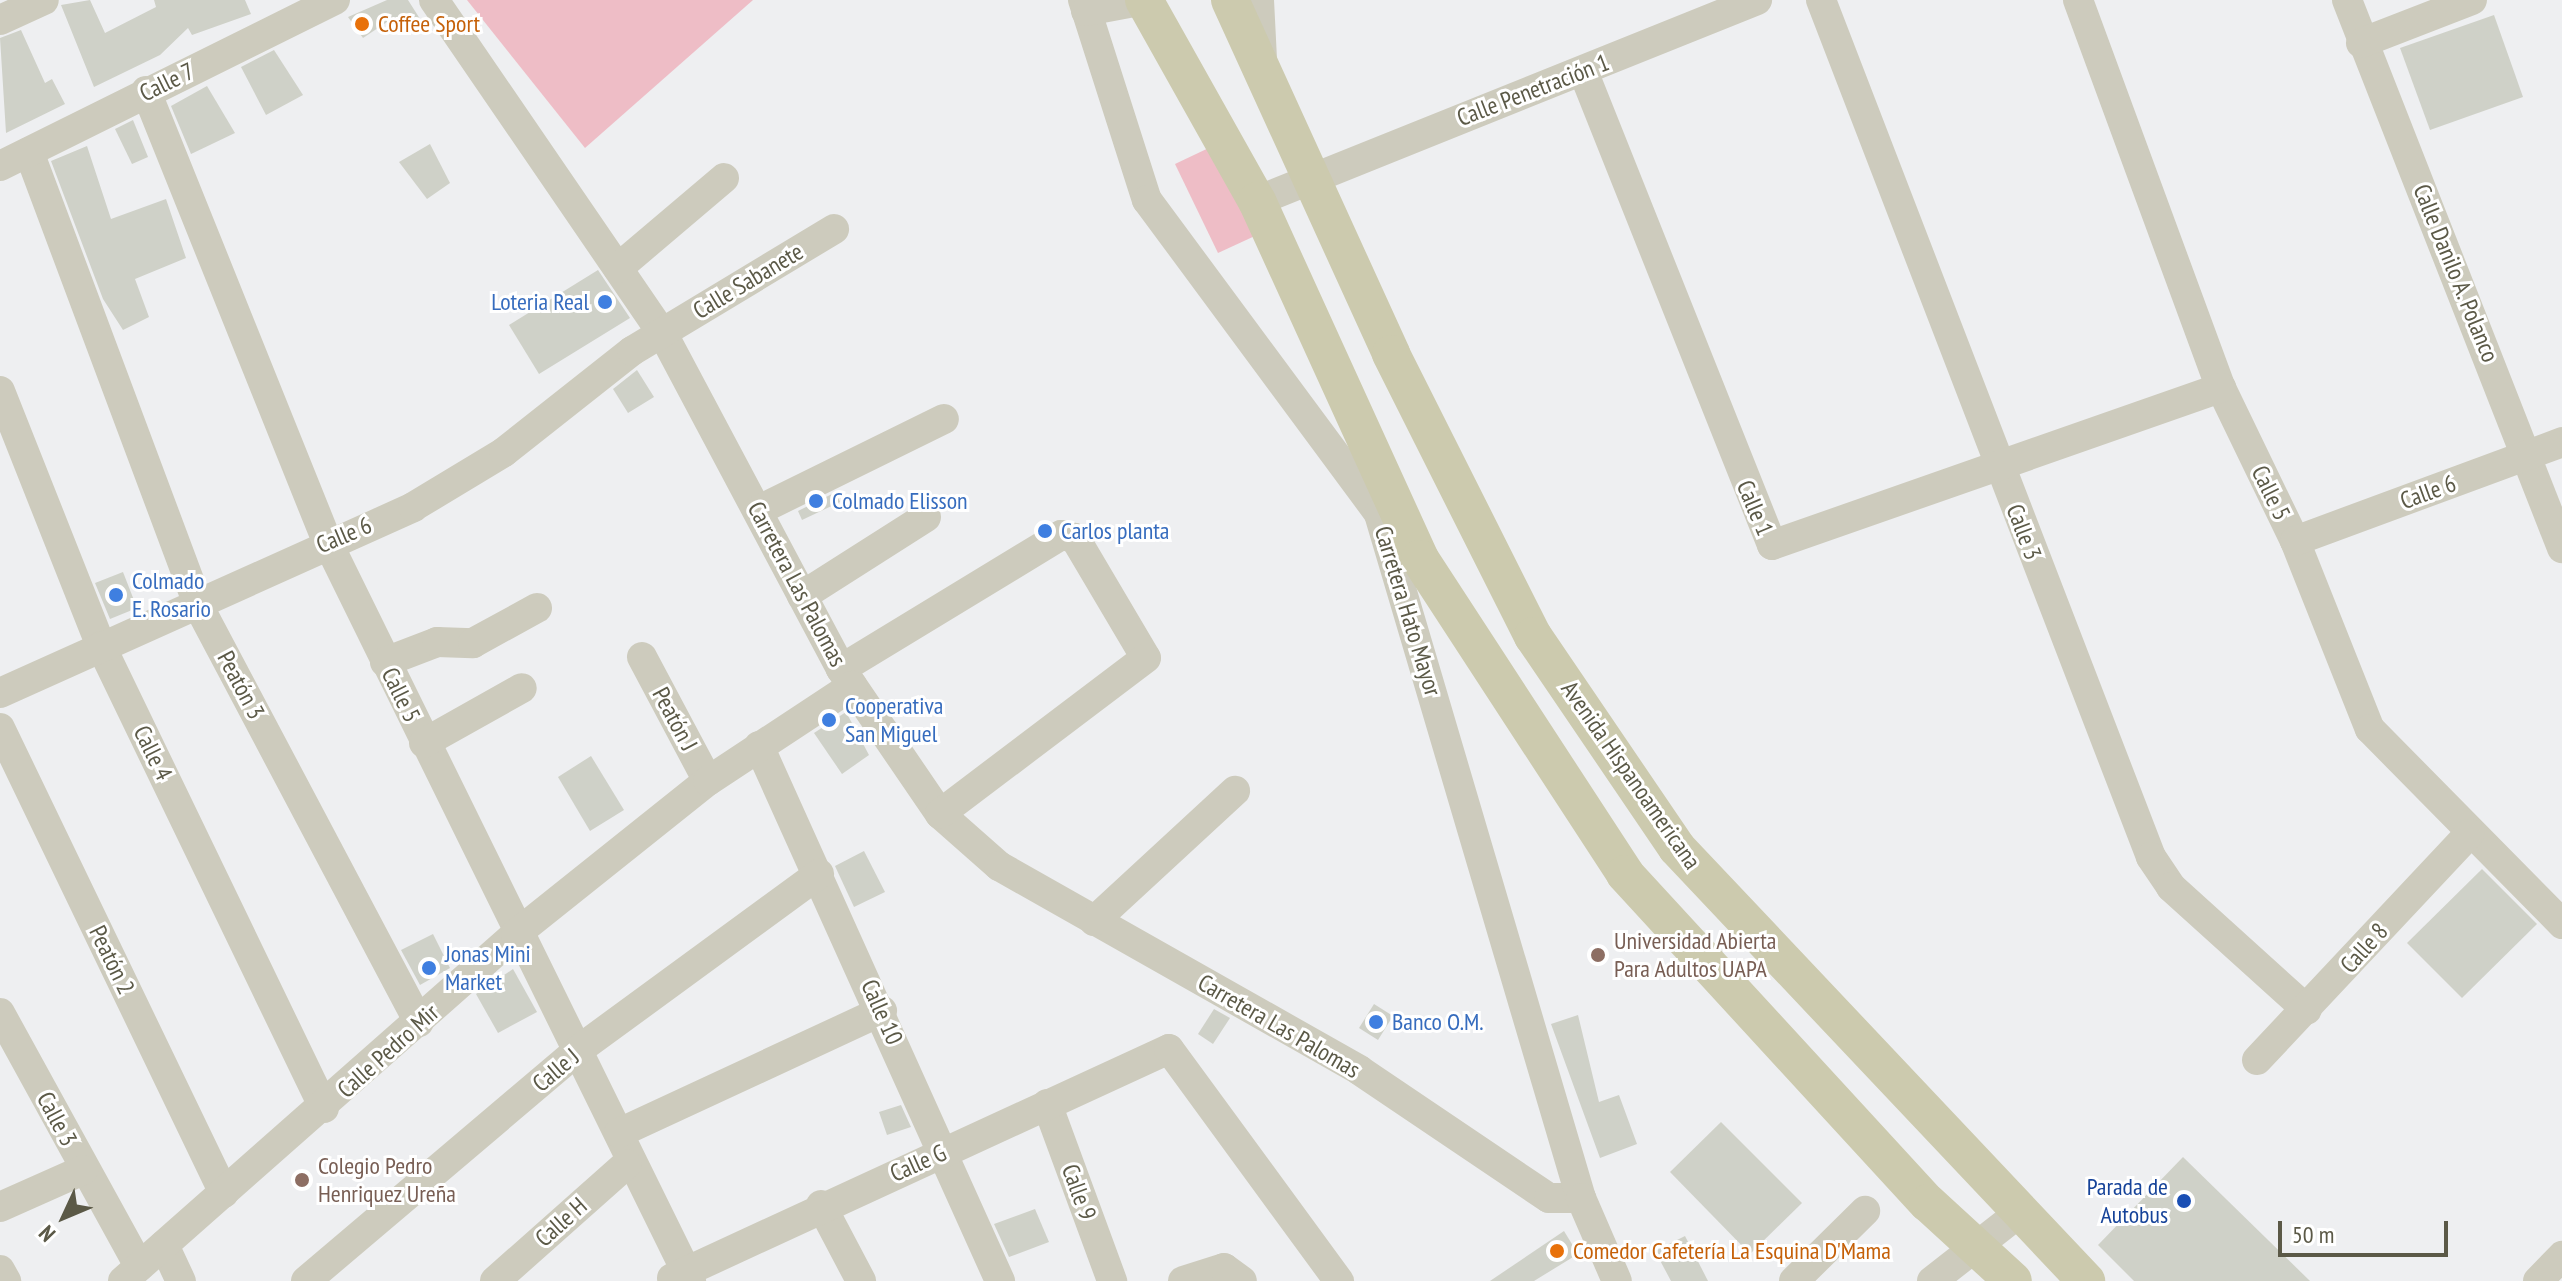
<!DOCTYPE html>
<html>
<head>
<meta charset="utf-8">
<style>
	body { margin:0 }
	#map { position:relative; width:2562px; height:1281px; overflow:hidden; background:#eeeff1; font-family:"PT Sans Narrow",sans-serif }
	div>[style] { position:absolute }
	.green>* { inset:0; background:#eebdc6 }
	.building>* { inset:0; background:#cfd1c8 }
	.minor>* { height:30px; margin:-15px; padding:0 15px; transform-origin:15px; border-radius:15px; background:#cdcbbd }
	.major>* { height:38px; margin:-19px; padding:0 19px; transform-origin:19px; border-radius:19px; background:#cccaae }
	.dots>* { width:22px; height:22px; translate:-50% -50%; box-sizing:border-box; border:4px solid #fff; border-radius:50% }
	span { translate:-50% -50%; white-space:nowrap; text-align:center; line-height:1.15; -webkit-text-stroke:6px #fff; paint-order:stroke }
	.food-label { font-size:24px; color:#c56008 }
	.left { translate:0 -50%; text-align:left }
	.street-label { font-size:24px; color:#5b5947 }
	.shop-label { font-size:24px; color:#366cbe }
	.right { translate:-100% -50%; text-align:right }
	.education-label { font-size:24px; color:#785e54 }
	.transit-label { font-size:24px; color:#164399 }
	.north { position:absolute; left:24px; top:1177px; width:80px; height:80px; -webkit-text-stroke:6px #fff; paint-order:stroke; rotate:226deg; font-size:22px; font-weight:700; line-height:32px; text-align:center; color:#5b5947 }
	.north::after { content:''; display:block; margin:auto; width:28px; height:36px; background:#5b5947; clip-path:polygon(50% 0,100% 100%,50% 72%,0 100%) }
	.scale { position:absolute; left:2278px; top:1221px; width:170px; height:36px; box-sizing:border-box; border:4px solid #5b5947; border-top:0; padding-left:10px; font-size:24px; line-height:28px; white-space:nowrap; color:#5b5947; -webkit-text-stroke:6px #fff; paint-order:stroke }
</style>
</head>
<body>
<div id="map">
	<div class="green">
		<div style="clip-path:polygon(467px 0,753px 0,585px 148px)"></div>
		<div style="clip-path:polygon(1215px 145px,1257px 235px,1218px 253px,1175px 164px)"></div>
	</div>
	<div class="building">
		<div style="clip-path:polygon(90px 0,105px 33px,156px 7px,154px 0,245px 0,251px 14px,192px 35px,188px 28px,160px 55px,94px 87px,61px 5px)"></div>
		<div style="clip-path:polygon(387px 0,408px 0,422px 22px,400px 32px,390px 20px,363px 38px,348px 17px)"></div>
		<div style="clip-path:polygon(2494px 15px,2523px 97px,2430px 130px,2400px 48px)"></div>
		<div style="clip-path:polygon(21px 30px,45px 83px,52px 79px,65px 104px,6px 133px,0 38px)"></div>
		<div style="clip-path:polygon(274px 50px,303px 95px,266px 115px,241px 67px)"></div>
		<div style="clip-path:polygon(207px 86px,235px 133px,191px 154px,171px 106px)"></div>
		<div style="clip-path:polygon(133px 120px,148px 157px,132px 164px,115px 129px)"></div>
		<div style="clip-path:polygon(430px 144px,450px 183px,427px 199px,399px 162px)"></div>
		<div style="clip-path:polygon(87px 146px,111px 219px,166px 199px,186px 258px,135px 279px,149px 317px,123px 330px,103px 299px,51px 161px)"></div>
		<div style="clip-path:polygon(598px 270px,630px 318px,539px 374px,509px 325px)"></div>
		<div style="clip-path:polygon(637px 370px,654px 397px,628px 413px,613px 389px)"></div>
		<div style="clip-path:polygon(836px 492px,840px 502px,802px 520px,798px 511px)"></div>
		<div style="clip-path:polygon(123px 572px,137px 608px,110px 619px,95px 583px)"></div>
		<div style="clip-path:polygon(846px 712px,869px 755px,842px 774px,814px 733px)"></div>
		<div style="clip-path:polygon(591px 756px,624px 810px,590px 831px,558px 777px)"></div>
		<div style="clip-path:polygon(864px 851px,885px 892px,854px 907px,835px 866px)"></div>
		<div style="clip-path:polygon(2482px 869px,2537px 924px,2462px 998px,2407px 943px)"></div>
		<div style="clip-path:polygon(433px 934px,450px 968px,420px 985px,401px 950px)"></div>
		<div style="clip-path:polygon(513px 969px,537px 1012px,498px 1033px,476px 994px)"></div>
		<div style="clip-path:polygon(1374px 1004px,1393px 1016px,1378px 1040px,1359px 1028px)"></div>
		<div style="clip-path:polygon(1214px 1009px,1230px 1018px,1213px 1044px,1198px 1034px)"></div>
		<div style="clip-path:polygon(1578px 1015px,1599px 1102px,1619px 1095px,1637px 1144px,1600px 1158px,1551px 1024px)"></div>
		<div style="clip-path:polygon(901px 1105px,911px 1127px,887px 1135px,879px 1112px)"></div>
		<div style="clip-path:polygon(1721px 1122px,1802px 1203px,1750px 1254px,1670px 1172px)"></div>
		<div style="clip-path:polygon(2183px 1157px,2310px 1281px,2134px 1281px,2098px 1245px)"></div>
		<div style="clip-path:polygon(1035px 1209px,1049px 1242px,1009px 1257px,994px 1224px)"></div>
		<div style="clip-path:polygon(1564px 1231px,1578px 1254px,1534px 1281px,1490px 1281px)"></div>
		<div style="clip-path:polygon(1685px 1236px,1708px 1281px,1671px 1281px,1655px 1251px)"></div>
	</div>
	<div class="minor">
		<div style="left:434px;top:0;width:405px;rotate:55.6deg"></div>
		<div style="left:663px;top:334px;width:379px;rotate:62deg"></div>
		<div style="left:841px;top:669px;width:176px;rotate:55.7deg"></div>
		<div style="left:940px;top:814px;width:79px;rotate:41.4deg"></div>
		<div style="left:999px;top:866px;width:414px;rotate:29.5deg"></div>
		<div style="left:1359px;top:1070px;width:229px;rotate:34deg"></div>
		<div style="left:1549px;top:1198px;width:32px"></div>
		<div style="left:1083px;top:0;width:210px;rotate:72.3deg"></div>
		<div style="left:1147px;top:200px;width:390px;rotate:53.5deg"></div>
		<div style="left:1379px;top:514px;width:713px;rotate:73.55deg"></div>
		<div style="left:1581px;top:1198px;width:90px;rotate:66.6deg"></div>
		<div style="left:1259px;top:0;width:60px;rotate:87.1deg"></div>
		<div style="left:1821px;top:0;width:918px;rotate:68.94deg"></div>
		<div style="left:2151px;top:857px;width:36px;rotate:56deg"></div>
		<div style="left:2171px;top:887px;width:183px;rotate:42.1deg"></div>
		<div style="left:2078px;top:0;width:414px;rotate:69.8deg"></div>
		<div style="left:2221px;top:388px;width:170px;rotate:64.2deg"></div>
		<div style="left:2295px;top:541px;width:202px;rotate:68.3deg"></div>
		<div style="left:2370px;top:729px;width:274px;rotate:45.4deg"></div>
		<div style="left:2347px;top:0;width:589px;rotate:68.58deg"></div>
		<div style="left:1086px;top:11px;width:60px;rotate:-10.6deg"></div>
		<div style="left:0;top:20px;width:48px;rotate:-24.4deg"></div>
		<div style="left:2361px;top:43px;width:119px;rotate:-21.2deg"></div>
		<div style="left:1583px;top:71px;width:510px;rotate:68.26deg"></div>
		<div style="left:1772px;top:545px;width:476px;rotate:-19.3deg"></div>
		<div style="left:146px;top:91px;width:485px;rotate:68.1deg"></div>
		<div style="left:327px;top:541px;width:825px;rotate:63.81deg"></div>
		<div style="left:29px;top:152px;width:483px;rotate:69.5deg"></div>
		<div style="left:198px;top:605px;width:472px;rotate:62.1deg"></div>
		<div style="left:0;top:166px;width:374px;rotate:-26.4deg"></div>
		<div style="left:1257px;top:201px;width:539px;rotate:-21.9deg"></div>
		<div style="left:618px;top:268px;width:139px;rotate:-40.3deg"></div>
		<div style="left:0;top:391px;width:274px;rotate:68.4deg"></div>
		<div style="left:101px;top:646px;width:513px;rotate:64.23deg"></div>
		<div style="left:759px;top:510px;width:206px;rotate:-26.2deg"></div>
		<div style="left:2295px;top:541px;width:285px;rotate:-20.3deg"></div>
		<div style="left:802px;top:596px;width:147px;rotate:-32.5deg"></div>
		<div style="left:642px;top:657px;width:140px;rotate:62deg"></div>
		<div style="left:385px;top:662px;width:56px;rotate:-21deg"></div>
		<div style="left:437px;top:642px;width:36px;rotate:2deg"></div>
		<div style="left:473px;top:643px;width:73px;rotate:-28.7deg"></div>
		<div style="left:841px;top:669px;width:258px;rotate:-31.3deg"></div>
		<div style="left:1061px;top:535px;width:14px;rotate:12deg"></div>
		<div style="left:1075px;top:538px;width:139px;rotate:59.4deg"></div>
		<div style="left:1146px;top:658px;width:258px;rotate:142.9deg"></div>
		<div style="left:0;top:693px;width:453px;rotate:-24.2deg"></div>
		<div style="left:413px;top:507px;width:106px;rotate:-31.1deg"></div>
		<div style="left:504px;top:452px;width:163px;rotate:-38.3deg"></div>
		<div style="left:632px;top:351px;width:236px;rotate:-31.1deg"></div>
		<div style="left:0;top:728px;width:516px;rotate:64.28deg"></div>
		<div style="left:424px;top:743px;width:112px;rotate:-29.3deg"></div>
		<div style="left:759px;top:746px;width:587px;rotate:65.75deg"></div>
		<div style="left:1094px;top:921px;width:192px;rotate:-42.7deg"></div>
		<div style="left:0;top:1013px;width:289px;rotate:61.2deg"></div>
		<div style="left:2257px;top:1060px;width:310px;rotate:-46.8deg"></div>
		<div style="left:1047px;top:1104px;width:189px;rotate:69.8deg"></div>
		<div style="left:619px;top:1133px;width:290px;rotate:-24.9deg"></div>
		<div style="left:821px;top:1205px;width:86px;rotate:62.2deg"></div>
		<div style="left:0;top:1207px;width:91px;rotate:-24deg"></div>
		<div style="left:164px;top:1245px;width:40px;rotate:65deg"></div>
		<div style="left:0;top:1270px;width:13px;rotate:61deg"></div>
		<div style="left:672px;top:1278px;width:547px;rotate:-24.74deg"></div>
		<div style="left:1169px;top:1049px;width:288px;rotate:53.8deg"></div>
		<div style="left:123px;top:1281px;width:524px;rotate:-41.44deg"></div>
		<div style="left:516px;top:934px;width:246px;rotate:-38.6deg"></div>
		<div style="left:708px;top:781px;width:173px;rotate:-33.4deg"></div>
		<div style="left:306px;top:1281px;width:355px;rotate:-40.3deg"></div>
		<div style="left:577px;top:1051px;width:300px;rotate:-36.2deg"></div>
		<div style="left:495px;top:1281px;width:176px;rotate:-41.6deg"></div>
		<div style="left:1183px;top:1281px;width:43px;rotate:-17.6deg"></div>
		<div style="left:1224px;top:1268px;width:22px;rotate:36deg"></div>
		<div style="left:1794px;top:1281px;width:100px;rotate:-44.6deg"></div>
		<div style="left:1932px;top:1281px;width:110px;rotate:-38deg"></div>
		<div style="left:2538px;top:1281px;width:35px;rotate:-46deg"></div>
	</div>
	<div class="major">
		<div style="left:1144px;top:0;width:231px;rotate:60.7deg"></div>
		<div style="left:1257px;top:201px;width:393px;rotate:65.5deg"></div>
		<div style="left:1420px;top:559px;width:376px;rotate:56.9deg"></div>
		<div style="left:1625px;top:874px;width:447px;rotate:47.4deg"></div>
		<div style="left:1928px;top:1203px;width:115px;rotate:42.5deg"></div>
		<div style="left:1230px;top:0;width:389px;rotate:65.5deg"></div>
		<div style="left:1391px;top:354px;width:316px;rotate:63.3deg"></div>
		<div style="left:1533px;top:636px;width:256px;rotate:55.8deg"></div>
		<div style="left:1677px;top:848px;width:596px;rotate:46.63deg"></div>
	</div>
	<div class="dots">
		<div style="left:362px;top:24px;background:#e8710a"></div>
		<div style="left:605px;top:302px;background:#3f7fe0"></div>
		<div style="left:816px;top:501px;background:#3f7fe0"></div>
		<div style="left:1045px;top:531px;background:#3f7fe0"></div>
		<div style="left:116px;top:595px;background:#3f7fe0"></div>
		<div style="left:829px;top:720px;background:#3f7fe0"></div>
		<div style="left:1598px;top:955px;background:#8d6e63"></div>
		<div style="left:429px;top:968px;background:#3f7fe0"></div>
		<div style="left:1376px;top:1022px;background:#3f7fe0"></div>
		<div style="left:302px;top:1180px;background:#8d6e63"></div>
		<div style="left:2184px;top:1201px;background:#1a4fb4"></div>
		<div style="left:1557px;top:1251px;background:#e8710a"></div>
	</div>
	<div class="food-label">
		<span class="left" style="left:378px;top:24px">Coffee Sport</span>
		<span class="left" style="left:1573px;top:1251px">Comedor Cafetería La Esquina D'Mama</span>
	</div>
	<div class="street-label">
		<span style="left:167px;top:82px;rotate:-26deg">Calle 7</span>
		<span style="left:1533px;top:90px;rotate:-21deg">Calle Penetración 1</span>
		<span style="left:2456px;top:273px;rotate:68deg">Calle Danilo A. Polanco</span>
		<span style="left:748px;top:281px;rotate:-31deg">Calle Sabanete</span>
		<span style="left:2428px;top:492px;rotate:-20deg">Calle 6</span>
		<span style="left:2271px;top:493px;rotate:64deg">Calle 5</span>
		<span style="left:1755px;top:508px;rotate:67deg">Calle 1</span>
		<span style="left:2024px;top:532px;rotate:69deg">Calle 3</span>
		<span style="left:344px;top:535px;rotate:-23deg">Calle 6</span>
		<span style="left:797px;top:584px;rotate:62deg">Carretera Las Palomas</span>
		<span style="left:1408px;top:611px;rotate:73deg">Carretera Hato Mayor</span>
		<span style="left:241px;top:685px;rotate:62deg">Peatón 3</span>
		<span style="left:401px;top:695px;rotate:64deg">Calle 5</span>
		<span style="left:675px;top:719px;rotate:62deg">Peatón J</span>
		<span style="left:153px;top:753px;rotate:64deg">Calle 4</span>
		<span style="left:1631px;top:775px;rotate:55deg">Avenida Hispanoamericana</span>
		<span style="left:2364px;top:948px;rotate:-48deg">Calle 8</span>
		<span style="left:112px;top:960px;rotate:64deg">Peatón 2</span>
		<span style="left:882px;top:1012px;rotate:66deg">Calle 10</span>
		<span style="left:1279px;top:1026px;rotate:30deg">Carretera Las Palomas</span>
		<span style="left:388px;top:1051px;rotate:-42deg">Calle Pedro Mir</span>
		<span style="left:556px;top:1070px;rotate:-40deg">Calle J</span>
		<span style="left:57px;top:1119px;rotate:62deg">Calle 3</span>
		<span style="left:918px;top:1163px;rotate:-24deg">Calle G</span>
		<span style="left:1079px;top:1192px;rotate:70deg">Calle 9</span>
		<span style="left:561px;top:1222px;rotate:-42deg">Calle H</span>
	</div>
	<div class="shop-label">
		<span class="right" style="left:589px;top:302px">Loteria Real</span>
		<span class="left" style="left:832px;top:501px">Colmado Elisson</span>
		<span class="left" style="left:1061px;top:531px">Carlos planta</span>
		<span class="left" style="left:132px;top:595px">Colmado<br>E. Rosario</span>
		<span class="left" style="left:845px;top:720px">Cooperativa<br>San Miguel</span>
		<span class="left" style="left:445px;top:968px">Jonas Mini<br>Market</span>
		<span class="left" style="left:1392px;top:1022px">Banco O.M.</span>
	</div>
	<div class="education-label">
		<span class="left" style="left:1614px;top:955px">Universidad Abierta<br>Para Adultos UAPA</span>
		<span class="left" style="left:318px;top:1180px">Colegio Pedro<br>Henriquez Ureña</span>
	</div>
	<div class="transit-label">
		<span class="right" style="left:2168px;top:1201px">Parada de<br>Autobus</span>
	</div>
	<div class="north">N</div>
	<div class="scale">50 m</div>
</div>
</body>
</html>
